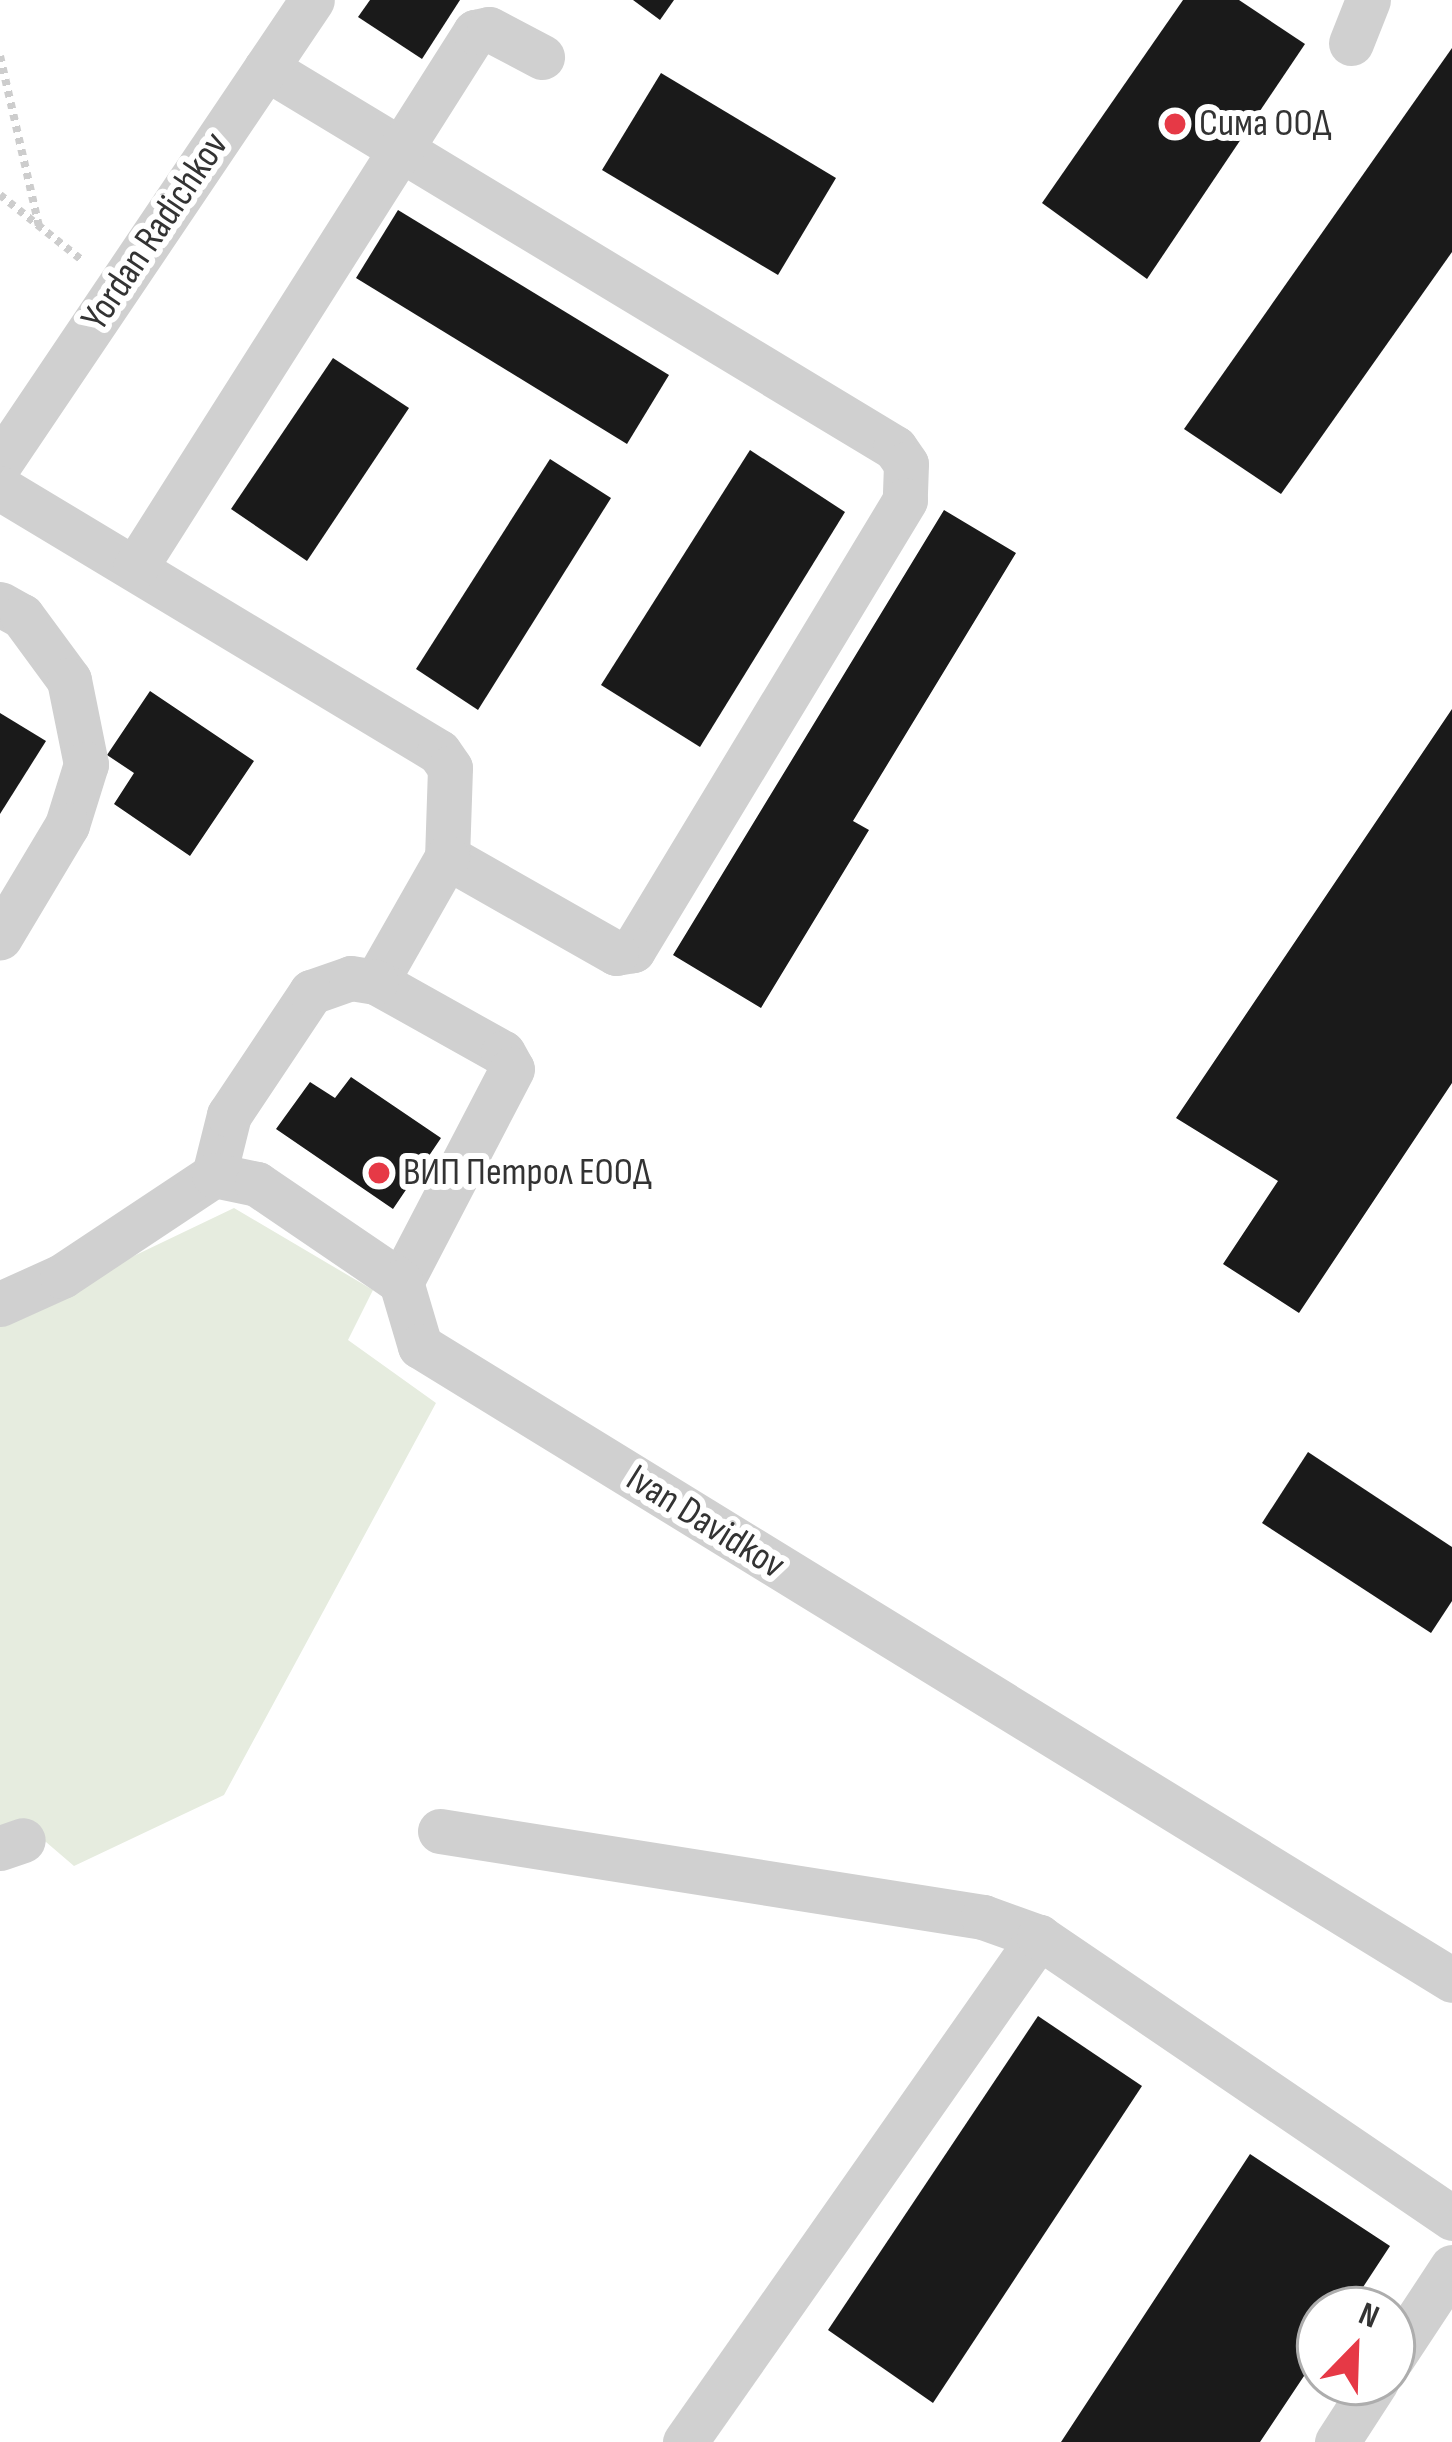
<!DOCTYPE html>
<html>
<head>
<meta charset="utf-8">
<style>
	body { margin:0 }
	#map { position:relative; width:1452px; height:2442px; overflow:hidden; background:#fff; font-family:"Sofia Sans Condensed",sans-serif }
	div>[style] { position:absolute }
	.green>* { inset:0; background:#e6ecdf }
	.building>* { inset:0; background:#1a1a1a }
	.path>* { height:8px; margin-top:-4px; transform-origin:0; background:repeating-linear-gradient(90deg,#cdcdcd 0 6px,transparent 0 12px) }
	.minor>* { height:45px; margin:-22.5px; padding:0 22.5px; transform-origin:22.5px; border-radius:22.5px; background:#d0d0d0 }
	.dots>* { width:33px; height:33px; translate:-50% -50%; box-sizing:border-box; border:6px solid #fff; border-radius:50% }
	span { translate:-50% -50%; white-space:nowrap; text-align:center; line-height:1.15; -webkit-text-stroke:12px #fff; paint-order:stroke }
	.poi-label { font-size:39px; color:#333 }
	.left { translate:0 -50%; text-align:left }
	.street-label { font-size:39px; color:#333 }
	.north { position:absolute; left:1296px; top:2286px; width:120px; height:120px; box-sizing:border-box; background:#fff; border:3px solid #adadad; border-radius:50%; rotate:23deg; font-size:33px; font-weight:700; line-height:48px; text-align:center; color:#333 }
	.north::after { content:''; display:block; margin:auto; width:42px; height:54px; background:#e63946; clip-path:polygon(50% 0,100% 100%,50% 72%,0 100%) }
</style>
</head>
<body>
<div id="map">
	<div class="green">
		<div style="clip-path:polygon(234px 1208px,373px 1290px,348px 1340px,436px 1403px,224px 1795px,74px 1866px,25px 1824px,0 1832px,0 1320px)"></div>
	</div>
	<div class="building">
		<div style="clip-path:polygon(370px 0,460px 0,422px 59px,358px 17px)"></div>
		<div style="clip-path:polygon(633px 0,674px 0,660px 20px)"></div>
		<div style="clip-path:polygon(1183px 0,1239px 0,1305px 44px,1147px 279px,1042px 203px)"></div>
		<div style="clip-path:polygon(1452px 48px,1452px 252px,1281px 494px,1184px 429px)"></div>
		<div style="clip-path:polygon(661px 73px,836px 178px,778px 275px,602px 170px)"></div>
		<div style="clip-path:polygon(398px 210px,669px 375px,627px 444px,356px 278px)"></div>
		<div style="clip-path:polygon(333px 358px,409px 408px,307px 561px,231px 509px)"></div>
		<div style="clip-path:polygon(750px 450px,845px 512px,700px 747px,601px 685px)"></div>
		<div style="clip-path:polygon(550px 459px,611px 498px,478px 710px,416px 669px)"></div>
		<div style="clip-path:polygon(944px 510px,1016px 553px,853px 821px,869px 830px,761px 1008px,673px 955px)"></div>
		<div style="clip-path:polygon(150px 691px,254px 761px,190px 856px,114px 804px,134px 773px,107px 755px)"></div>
		<div style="clip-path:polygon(1452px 709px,1452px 1083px,1299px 1313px,1223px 1264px,1278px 1181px,1176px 1118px)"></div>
		<div style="clip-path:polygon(0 713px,46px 741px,0 814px)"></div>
		<div style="clip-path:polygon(351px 1077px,441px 1138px,393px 1209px,276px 1129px,310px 1082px,335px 1098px)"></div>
		<div style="clip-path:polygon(1308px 1452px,1452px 1547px,1452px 1601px,1431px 1633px,1262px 1523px)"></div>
		<div style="clip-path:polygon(1038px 2016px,1142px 2086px,933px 2403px,828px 2330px)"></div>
		<div style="clip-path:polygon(1250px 2154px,1390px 2246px,1348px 2310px,1320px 2310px,1320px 2352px,1260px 2442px,1061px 2442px)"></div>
	</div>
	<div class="path">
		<div style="left:0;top:56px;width:174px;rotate:77.1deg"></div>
		<div style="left:0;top:195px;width:106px;rotate:38.5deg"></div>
	</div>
	<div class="minor">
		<div style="left:1351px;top:43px;width:46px;rotate:-68.4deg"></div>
		<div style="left:266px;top:68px;width:735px;rotate:31.14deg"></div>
		<div style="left:895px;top:448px;width:19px;rotate:55deg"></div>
		<div style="left:906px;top:464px;width:36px;rotate:92deg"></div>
		<div style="left:905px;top:500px;width:526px;rotate:121.15deg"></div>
		<div style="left:633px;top:950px;width:17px;rotate:170deg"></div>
		<div style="left:616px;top:953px;width:194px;rotate:-150.4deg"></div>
		<div style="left:0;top:463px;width:558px;rotate:-56.03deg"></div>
		<div style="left:0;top:488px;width:512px;rotate:31.02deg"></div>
		<div style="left:439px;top:752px;width:19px;rotate:55deg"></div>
		<div style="left:450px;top:768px;width:89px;rotate:91.9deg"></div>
		<div style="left:447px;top:857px;width:144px;rotate:119.6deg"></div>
		<div style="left:376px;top:982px;width:145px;rotate:29.2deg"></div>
		<div style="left:503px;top:1053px;width:18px;rotate:61deg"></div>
		<div style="left:512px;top:1069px;width:240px;rotate:117.5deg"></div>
		<div style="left:135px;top:568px;width:635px;rotate:-57.61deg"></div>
		<div style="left:475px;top:32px;width:14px;rotate:-12deg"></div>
		<div style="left:489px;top:29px;width:60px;rotate:27.8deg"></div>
		<div style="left:0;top:604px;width:25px;rotate:29deg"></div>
		<div style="left:22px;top:616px;width:79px;rotate:53.7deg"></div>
		<div style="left:69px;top:680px;width:86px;rotate:78.6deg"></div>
		<div style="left:86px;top:764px;width:64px;rotate:107.3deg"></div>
		<div style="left:67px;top:825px;width:131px;rotate:120.9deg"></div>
		<div style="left:214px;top:1175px;width:62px;rotate:-76deg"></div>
		<div style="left:229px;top:1115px;width:148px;rotate:-56.3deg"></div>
		<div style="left:311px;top:992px;width:42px;rotate:-19.3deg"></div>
		<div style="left:351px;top:978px;width:25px;rotate:9deg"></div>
		<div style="left:0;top:1304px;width:68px;rotate:-24.3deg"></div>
		<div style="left:62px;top:1276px;width:182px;rotate:-33.6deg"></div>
		<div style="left:214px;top:1175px;width:44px;rotate:11.8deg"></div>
		<div style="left:257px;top:1184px;width:174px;rotate:34.2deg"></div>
		<div style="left:401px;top:1282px;width:67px;rotate:73.5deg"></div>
		<div style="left:420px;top:1346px;width:1211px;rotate:31.56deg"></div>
		<div style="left:440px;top:1831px;width:550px;rotate:9deg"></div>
		<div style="left:983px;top:1917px;width:59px;rotate:19.7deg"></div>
		<div style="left:0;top:1848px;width:24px;rotate:-19deg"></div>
		<div style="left:1392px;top:2358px;width:109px;rotate:-56.6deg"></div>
		<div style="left:685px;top:2442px;width:617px;rotate:-54.97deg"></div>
		<div style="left:1039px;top:1937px;width:500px;rotate:34.2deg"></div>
		<div style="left:1337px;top:2442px;width:72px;rotate:-57deg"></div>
	</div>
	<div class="dots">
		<div style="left:1175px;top:124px;background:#e63946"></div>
		<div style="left:379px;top:1173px;background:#e63946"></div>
	</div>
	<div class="poi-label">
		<span class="left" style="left:1199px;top:124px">Сима ООД</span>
		<span class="left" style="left:403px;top:1173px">ВИП Петрол ЕООД</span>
	</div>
	<div class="street-label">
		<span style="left:156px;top:232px;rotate:-56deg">Yordan Radichkov</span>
		<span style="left:705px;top:1523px;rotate:32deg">Ivan Davidkov</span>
	</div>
	<div class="north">N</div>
</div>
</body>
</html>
